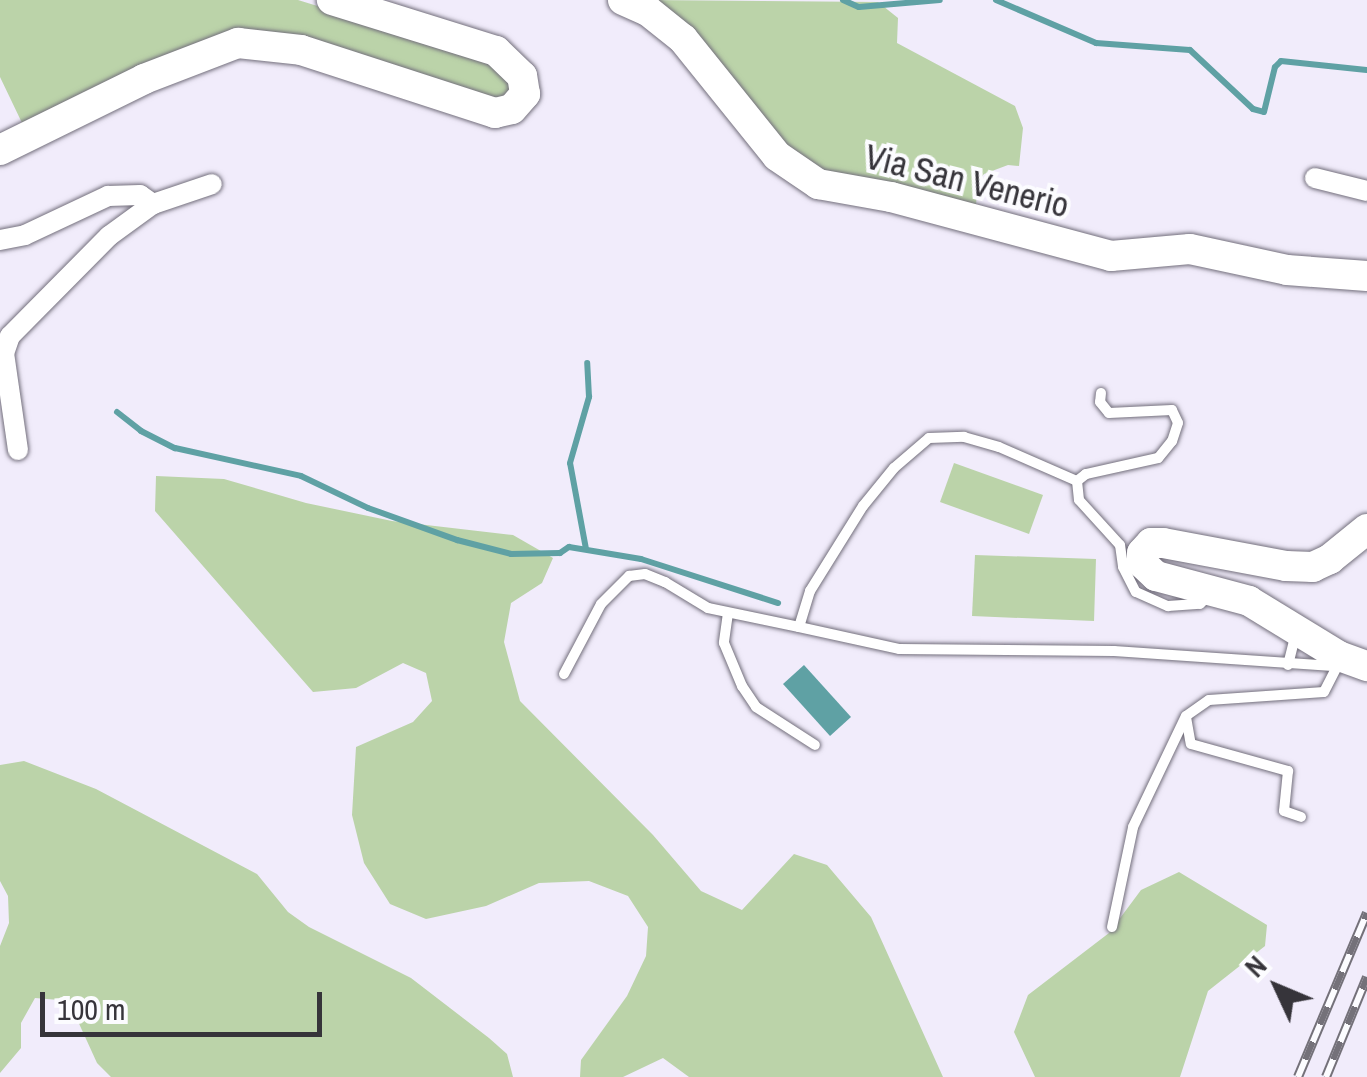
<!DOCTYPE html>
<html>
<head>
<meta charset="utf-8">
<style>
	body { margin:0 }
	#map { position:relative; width:1367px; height:1077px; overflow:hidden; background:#f1ecfb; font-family:"Archivo Narrow",sans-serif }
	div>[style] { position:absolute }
	.green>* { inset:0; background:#bbd3a9 }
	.water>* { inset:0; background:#5fa1a4 }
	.stream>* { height:6px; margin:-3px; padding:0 3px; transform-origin:3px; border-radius:3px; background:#5fa1a4 }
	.roads { filter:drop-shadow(0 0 2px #736f7c) drop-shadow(0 0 2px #736f7c) }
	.lane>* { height:10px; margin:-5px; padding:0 5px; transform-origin:5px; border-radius:5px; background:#fff }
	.street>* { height:20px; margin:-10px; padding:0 10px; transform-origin:10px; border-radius:10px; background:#fff }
	.secondary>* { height:30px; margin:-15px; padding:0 15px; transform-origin:15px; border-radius:15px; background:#fff }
	.rail>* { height:10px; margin-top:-5px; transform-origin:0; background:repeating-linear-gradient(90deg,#fcfcff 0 19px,#747179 0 38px); box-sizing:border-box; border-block:2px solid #747179 }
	span { translate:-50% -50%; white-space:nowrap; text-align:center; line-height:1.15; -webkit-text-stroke:8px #fcfcff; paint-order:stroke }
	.street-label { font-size:35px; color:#36343a }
	.north { position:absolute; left:1227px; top:937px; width:100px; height:100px; -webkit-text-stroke:8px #fcfcff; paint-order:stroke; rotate:314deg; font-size:28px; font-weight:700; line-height:40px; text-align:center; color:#36343a }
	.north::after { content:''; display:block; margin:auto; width:35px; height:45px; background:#36343a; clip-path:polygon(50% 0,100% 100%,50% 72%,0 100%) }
	.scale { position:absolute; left:40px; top:992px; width:282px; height:45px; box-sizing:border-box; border:5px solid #36343a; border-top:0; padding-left:12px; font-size:30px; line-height:35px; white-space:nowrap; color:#36343a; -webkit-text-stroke:8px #fcfcff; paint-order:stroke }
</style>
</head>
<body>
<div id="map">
	<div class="green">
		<div style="clip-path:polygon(0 0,298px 0,492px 60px,514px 85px,502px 102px,263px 33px,23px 125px,0 77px)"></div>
		<div style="clip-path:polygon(647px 0,878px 2px,898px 18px,897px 43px,1015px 106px,1023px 128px,1019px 166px,1008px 165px,984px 174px,977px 183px,976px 208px,821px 174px,801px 164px)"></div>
		<div style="clip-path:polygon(954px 463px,1043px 495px,1029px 534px,940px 502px)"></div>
		<div style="clip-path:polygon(156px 476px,224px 479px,306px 503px,392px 521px,513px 535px,553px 558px,542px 583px,511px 603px,504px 642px,520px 701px,653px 835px,701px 891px,742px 910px,794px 854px,827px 865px,871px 917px,943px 1077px,689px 1077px,663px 1058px,623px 1077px,580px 1077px,581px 1060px,627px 996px,646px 956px,648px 927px,628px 896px,589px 881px,539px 883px,486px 906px,426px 919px,390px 904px,364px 863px,352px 815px,356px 747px,413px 722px,432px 701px,426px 673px,403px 663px,356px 688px,313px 692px,155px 511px)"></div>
		<div style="clip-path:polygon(975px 555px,1096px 559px,1094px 621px,972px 616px)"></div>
		<div style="clip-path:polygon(24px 761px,96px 789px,257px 874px,288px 912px,309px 927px,411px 978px,489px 1038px,507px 1054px,513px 1077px,111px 1077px,97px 1063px,76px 1017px,59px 1000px,35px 998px,21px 1023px,21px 1048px,0 1073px,0 946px,9px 923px,8px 896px,0 881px,0 765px)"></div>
		<div style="clip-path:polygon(1179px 872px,1267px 925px,1265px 946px,1208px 991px,1180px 1077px,1035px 1077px,1014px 1032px,1028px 995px,1109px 933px,1141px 890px)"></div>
	</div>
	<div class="water">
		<div style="clip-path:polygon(804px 665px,851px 717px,830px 736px,783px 684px)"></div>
	</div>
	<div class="stream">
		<div style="left:843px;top:0;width:17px;rotate:24deg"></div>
		<div style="left:859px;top:7px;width:81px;rotate:-4.9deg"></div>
		<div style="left:996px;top:0;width:109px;rotate:23.3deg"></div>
		<div style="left:1096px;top:43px;width:94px;rotate:4.3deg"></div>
		<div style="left:1190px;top:50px;width:86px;rotate:43.1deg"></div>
		<div style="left:1253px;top:109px;width:11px;rotate:15deg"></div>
		<div style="left:1264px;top:112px;width:46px;rotate:-76.3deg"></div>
		<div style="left:1275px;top:67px;width:8px;rotate:-45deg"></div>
		<div style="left:1281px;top:61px;width:86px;rotate:6deg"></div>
		<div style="left:117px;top:412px;width:31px;rotate:38deg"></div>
		<div style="left:141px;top:431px;width:38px;rotate:27deg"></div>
		<div style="left:175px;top:448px;width:129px;rotate:12.5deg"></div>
		<div style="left:301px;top:476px;width:74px;rotate:25.5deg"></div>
		<div style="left:368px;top:508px;width:95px;rotate:19.8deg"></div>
		<div style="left:457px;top:540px;width:56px;rotate:14.5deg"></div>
		<div style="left:511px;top:554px;width:49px;rotate:-1.2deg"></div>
		<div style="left:560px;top:553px;width:11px;rotate:-34deg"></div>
		<div style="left:569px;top:547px;width:73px;rotate:9.5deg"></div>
		<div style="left:641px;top:559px;width:144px;rotate:17.8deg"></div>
		<div style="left:586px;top:549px;width:87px;rotate:-100.5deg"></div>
		<div style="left:570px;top:463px;width:69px;rotate:-73.9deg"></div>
		<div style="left:589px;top:397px;width:34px;rotate:-93deg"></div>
	</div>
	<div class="roads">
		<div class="lane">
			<div style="left:1101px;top:393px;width:9px;rotate:96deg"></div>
			<div style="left:1100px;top:402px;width:14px;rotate:51deg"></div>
			<div style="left:1109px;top:413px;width:63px;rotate:-2.7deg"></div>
			<div style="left:1172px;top:410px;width:14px;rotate:65deg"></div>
			<div style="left:1178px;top:423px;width:19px;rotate:108deg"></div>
			<div style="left:1172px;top:441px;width:22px;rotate:129deg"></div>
			<div style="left:1158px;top:458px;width:74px;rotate:167.5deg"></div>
			<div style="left:1086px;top:474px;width:11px;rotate:142deg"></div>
			<div style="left:1077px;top:481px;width:19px;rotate:84deg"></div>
			<div style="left:1079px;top:500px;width:61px;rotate:47.7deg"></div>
			<div style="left:1120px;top:545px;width:22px;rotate:82deg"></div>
			<div style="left:1123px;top:567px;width:28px;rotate:63deg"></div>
			<div style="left:1136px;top:592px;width:35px;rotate:24deg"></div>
			<div style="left:1168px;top:606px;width:32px;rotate:-4deg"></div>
			<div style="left:1200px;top:604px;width:13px;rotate:-45deg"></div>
			<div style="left:728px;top:613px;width:30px;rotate:98deg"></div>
			<div style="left:724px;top:643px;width:47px;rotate:67.3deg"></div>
			<div style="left:742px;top:686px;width:25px;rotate:56deg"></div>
			<div style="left:756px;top:707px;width:70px;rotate:32.8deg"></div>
			<div style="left:799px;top:627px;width:102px;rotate:12.4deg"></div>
			<div style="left:899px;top:649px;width:215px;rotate:0.5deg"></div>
			<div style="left:1114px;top:651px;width:223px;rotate:3.9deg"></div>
			<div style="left:1288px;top:665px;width:33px;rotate:-76deg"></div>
			<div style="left:564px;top:674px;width:79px;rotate:-62.1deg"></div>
			<div style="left:601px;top:604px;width:40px;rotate:-45deg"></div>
			<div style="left:629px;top:576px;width:16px;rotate:-7deg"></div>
			<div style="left:645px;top:574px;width:22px;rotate:22deg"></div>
			<div style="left:665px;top:582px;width:50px;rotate:31.2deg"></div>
			<div style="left:708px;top:608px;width:93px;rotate:11.8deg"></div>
			<div style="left:799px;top:627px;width:38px;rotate:-73deg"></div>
			<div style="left:810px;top:591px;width:100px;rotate:-58.1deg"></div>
			<div style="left:863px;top:506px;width:49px;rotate:-50.8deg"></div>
			<div style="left:894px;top:468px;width:46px;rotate:-40.6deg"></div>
			<div style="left:929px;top:438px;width:35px;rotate:-2deg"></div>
			<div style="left:964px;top:437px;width:36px;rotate:16deg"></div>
			<div style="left:999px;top:447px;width:85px;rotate:23.6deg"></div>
			<div style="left:1186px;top:717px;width:27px;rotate:80deg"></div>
			<div style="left:1191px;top:744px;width:101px;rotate:15.6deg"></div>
			<div style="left:1288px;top:771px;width:40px;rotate:95.7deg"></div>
			<div style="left:1284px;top:811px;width:18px;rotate:19deg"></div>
			<div style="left:1112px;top:927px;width:102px;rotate:-78.1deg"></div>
			<div style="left:1133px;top:827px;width:123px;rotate:-64.5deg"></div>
			<div style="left:1186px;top:716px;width:28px;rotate:-35deg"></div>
			<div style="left:1209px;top:700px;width:115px;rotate:-4deg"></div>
			<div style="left:1324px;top:692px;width:29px;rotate:-63deg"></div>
		</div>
		<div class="street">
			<div style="left:1315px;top:178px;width:54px;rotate:14deg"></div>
			<div style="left:153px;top:204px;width:62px;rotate:-18.7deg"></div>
			<div style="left:0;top:240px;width:25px;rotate:-11deg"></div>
			<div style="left:25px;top:235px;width:92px;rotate:-25.2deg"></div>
			<div style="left:108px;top:196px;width:32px;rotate:-2deg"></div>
			<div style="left:140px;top:195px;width:16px;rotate:35deg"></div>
			<div style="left:153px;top:204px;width:54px;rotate:144deg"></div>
			<div style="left:109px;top:236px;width:141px;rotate:134.7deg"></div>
			<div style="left:10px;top:336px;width:18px;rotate:109deg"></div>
			<div style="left:4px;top:353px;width:98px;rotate:81.8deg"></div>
		</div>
		<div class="secondary">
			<div style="left:623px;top:0;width:27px;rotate:24deg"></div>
			<div style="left:648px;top:11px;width:45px;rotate:38.7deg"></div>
			<div style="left:683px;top:39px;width:150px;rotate:51.2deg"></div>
			<div style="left:777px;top:156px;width:50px;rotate:34.3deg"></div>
			<div style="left:818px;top:184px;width:74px;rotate:10.1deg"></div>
			<div style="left:891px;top:197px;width:228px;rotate:15deg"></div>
			<div style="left:1111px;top:256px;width:79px;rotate:-5.1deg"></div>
			<div style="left:1190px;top:249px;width:99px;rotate:12.2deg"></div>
			<div style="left:1287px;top:270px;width:80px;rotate:4.3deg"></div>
			<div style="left:0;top:150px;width:161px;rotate:-26.2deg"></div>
			<div style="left:144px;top:79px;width:101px;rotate:-21deg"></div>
			<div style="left:238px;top:43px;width:63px;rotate:6.3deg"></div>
			<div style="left:301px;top:50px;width:204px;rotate:18deg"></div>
			<div style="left:495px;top:113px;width:17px;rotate:-13deg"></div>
			<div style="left:512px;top:109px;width:20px;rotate:-49deg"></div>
			<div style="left:525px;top:94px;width:18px;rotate:-99deg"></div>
			<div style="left:522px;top:76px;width:36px;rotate:-136deg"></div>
			<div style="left:496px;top:51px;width:172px;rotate:-162.7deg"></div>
			<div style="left:1367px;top:529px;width:48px;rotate:141deg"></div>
			<div style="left:1330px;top:559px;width:19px;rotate:155deg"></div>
			<div style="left:1313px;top:567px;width:27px;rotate:-178deg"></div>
			<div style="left:1286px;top:566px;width:125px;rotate:-169.4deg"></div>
			<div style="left:1163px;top:543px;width:12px;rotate:180deg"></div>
			<div style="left:1151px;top:543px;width:13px;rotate:132deg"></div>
			<div style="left:1142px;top:553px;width:10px;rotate:90deg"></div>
			<div style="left:1142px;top:563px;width:19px;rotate:43deg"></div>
			<div style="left:1156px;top:576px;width:96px;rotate:15deg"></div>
			<div style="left:1249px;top:601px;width:105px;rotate:31.4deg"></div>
			<div style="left:1339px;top:656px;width:30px;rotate:20deg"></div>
		</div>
	</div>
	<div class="rail">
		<div style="left:1298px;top:1077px;width:178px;rotate:-67.2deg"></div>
		<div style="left:1326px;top:1077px;width:108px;rotate:-67.7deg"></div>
	</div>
	<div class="street-label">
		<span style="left:967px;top:181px;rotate:14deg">Via San Venerio</span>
	</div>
	<div class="north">N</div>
	<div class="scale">100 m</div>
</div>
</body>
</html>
